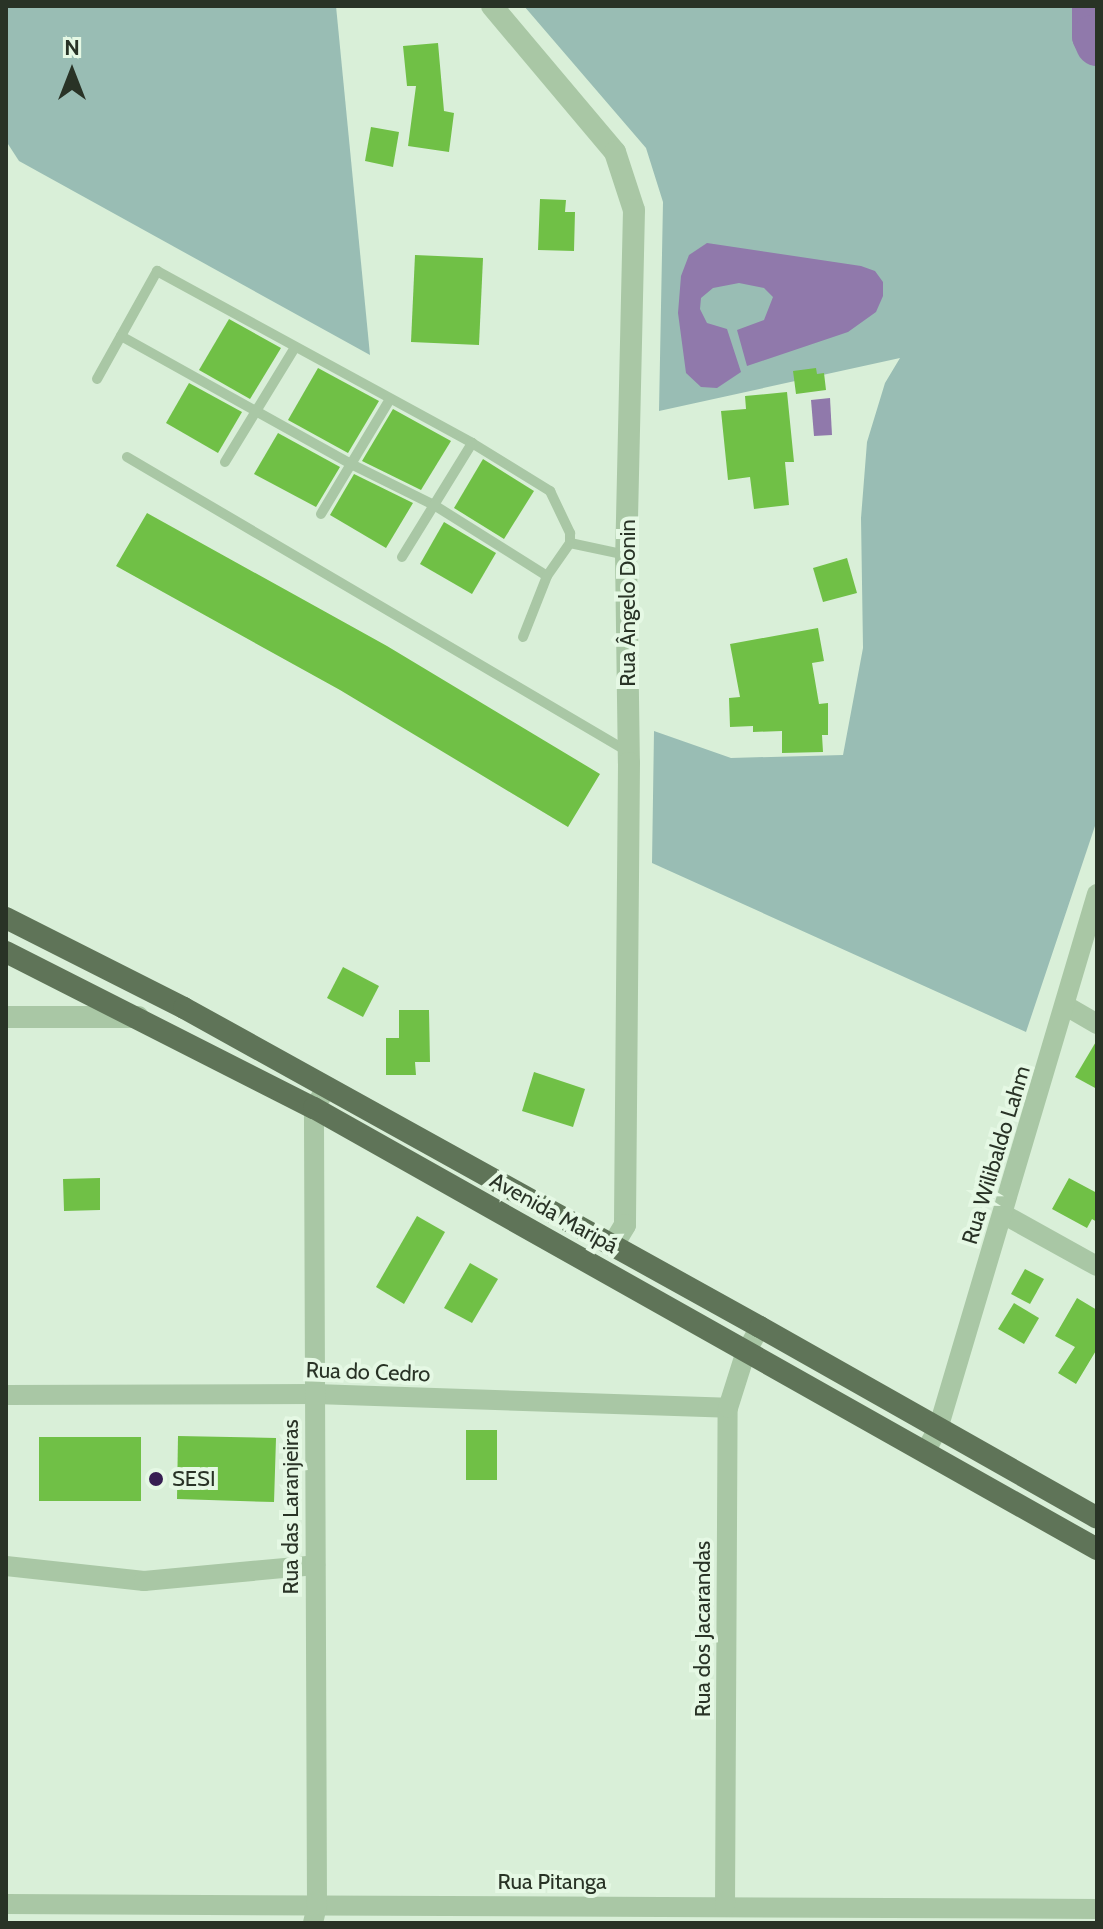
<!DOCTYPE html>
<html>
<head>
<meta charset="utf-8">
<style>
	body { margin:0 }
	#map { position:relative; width:1103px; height:1929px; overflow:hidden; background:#d9efd8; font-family:Cabin,sans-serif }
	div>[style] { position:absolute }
	.green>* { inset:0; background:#99bdb4 }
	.water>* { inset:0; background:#9079ab }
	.river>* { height:42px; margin:-21px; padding:0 21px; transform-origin:21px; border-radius:21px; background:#9079ab }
	.building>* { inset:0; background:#70c046 }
	.service>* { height:10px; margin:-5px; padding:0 5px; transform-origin:5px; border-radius:5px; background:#a9c7a5 }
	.minor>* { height:20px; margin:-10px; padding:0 10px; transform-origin:10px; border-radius:10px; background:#a9c7a5 }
	.tertiary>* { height:22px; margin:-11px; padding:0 11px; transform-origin:11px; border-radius:11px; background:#a9c7a5 }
	.primary>* { height:22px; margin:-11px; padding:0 11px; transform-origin:11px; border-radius:11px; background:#5f7458 }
	.dots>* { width:22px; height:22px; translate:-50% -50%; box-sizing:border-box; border:4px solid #e5f8e4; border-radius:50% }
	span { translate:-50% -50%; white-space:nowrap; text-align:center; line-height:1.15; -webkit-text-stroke:8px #e5f8e4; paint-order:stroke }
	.street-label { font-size:22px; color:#293326 }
	.poi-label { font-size:22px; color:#293326 }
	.left { translate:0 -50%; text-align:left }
	.frame { position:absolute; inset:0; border:8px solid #293326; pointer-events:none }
	.north { position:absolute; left:32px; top:32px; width:80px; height:80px; -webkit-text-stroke:6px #e5f8e4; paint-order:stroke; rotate:0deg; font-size:22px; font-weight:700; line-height:32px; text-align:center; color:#293326 }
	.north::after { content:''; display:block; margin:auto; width:28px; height:36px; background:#293326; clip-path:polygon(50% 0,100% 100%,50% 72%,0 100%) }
</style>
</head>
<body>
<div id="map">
	<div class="green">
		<div style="clip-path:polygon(6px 6px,336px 6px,370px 355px,19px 161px,6px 141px)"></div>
		<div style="clip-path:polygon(524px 6px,1097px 6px,1097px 820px,1026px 1032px,652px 863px,654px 731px,731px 758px,843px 755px,863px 648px,861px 518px,867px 442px,885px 383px,900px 358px,659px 411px,663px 202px,646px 148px)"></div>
	</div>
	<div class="water">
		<div style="clip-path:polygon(707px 243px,861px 266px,875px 271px,883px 282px,883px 296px,876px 312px,848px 332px,747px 366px,737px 330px,764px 320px,773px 297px,764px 288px,739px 283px,713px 288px,701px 298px,700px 309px,707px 323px,727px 329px,741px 372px,717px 388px,701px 387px,686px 373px,678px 313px,681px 276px,689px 255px)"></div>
		<div style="clip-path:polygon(830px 398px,832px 435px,814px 436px,811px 400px)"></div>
	</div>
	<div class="river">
		<div style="left:1093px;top:6px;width:30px;rotate:90deg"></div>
		<div style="left:1093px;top:36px;width:10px;rotate:66deg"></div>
	</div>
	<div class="building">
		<div style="clip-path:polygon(438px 43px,444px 111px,454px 113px,449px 152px,408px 146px,416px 86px,407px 86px,403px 46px)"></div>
		<div style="clip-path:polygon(371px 127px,399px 132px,393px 167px,365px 161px)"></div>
		<div style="clip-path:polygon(540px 199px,566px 200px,565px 212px,575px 212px,574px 251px,538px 250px)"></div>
		<div style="clip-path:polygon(415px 255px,483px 258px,479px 345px,411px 342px)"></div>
		<div style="clip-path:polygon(229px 319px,281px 348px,250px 399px,199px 370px)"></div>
		<div style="clip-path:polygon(318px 368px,379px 401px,348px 453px,288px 420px)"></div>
		<div style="clip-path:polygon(816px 368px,817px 374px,824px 373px,826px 390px,796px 394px,793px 371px)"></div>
		<div style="clip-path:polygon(189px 383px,242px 412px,218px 453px,166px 423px)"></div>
		<div style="clip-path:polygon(787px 392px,794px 462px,785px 462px,789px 505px,754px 509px,750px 477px,728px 480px,721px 411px,746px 409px,745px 396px)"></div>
		<div style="clip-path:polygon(393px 409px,451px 441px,421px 490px,362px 461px)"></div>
		<div style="clip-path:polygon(278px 433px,340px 467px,316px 507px,254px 474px)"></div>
		<div style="clip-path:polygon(483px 459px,534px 491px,504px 539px,454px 508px)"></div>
		<div style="clip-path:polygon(354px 474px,413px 503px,386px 548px,330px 515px)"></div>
		<div style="clip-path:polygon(147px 513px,387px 646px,600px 774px,568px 827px,340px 690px,116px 566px)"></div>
		<div style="clip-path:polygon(444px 522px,496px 553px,472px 594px,420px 564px)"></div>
		<div style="clip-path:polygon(847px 558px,857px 593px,823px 602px,813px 568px)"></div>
		<div style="clip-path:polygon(818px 628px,824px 661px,812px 663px,819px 704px,828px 703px,828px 735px,822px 735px,823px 752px,782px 753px,782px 731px,753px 732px,753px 726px,730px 727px,729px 698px,740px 697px,730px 644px)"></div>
		<div style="clip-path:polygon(343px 967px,379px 986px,363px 1017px,327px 998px)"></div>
		<div style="clip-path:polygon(399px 1010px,429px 1010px,430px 1062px,415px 1062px,416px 1075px,386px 1075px,386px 1038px,399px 1038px)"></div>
		<div style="clip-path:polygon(1097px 1040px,1097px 1089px,1075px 1077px)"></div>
		<div style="clip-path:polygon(534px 1072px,585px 1089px,573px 1127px,522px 1111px)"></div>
		<div style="clip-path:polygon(100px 1178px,100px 1210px,64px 1211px,63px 1179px)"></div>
		<div style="clip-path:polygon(1069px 1178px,1097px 1193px,1097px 1222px,1092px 1219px,1087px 1228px,1052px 1209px)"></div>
		<div style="clip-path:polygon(417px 1216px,445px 1232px,404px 1304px,376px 1287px)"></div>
		<div style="clip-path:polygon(470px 1263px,498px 1279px,472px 1323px,444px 1308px)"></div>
		<div style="clip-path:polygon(1025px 1269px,1044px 1279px,1030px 1304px,1011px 1294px)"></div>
		<div style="clip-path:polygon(1077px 1298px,1097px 1310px,1097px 1349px,1076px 1384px,1058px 1373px,1075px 1347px,1055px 1336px)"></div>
		<div style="clip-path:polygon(1014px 1303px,1039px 1318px,1024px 1344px,998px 1329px)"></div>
		<div style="clip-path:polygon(466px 1430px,497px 1430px,497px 1480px,466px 1480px)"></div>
		<div style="clip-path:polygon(178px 1436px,276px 1438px,274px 1502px,177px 1499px)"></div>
		<div style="clip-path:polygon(39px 1437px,141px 1437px,141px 1501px,39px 1501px)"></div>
	</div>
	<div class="service">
		<div style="left:121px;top:336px;width:263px;rotate:29.1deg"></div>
		<div style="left:351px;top:464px;width:93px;rotate:26.3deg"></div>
		<div style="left:434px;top:505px;width:133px;rotate:32.1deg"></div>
		<div style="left:97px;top:379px;width:124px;rotate:-60.9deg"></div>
		<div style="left:157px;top:271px;width:359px;rotate:28.6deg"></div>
		<div style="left:472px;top:443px;width:92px;rotate:31.6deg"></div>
		<div style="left:550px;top:491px;width:47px;rotate:64.5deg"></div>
		<div style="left:570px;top:533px;width:10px;rotate:90deg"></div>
		<div style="left:570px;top:543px;width:57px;rotate:12.1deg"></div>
		<div style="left:127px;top:457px;width:580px;rotate:30.46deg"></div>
		<div style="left:225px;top:462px;width:132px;rotate:-58.6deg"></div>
		<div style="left:321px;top:514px;width:134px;rotate:-59deg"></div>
		<div style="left:402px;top:557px;width:134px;rotate:-58.4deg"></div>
		<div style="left:523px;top:637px;width:66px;rotate:-68.5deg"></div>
		<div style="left:547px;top:576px;width:40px;rotate:-55.1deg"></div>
	</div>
	<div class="minor">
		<div style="left:1066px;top:1006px;width:36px;rotate:30deg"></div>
		<div style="left:1003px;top:1214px;width:107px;rotate:29deg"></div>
		<div style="left:6px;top:1395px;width:309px;rotate:-0.2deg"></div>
		<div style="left:315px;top:1394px;width:413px;rotate:1.9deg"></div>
		<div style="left:925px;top:1452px;width:26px;rotate:-61deg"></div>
		<div style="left:938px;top:1429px;width:558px;rotate:-73.45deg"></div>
		<div style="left:6px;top:1566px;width:139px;rotate:6.2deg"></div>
		<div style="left:144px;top:1581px;width:172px;rotate:-5.3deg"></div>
		<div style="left:6px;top:1904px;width:1091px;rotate:0.26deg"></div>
		<div style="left:725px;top:1907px;width:499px;rotate:-89.7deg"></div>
		<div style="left:728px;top:1408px;width:57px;rotate:-72.5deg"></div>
		<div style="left:745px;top:1354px;width:31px;rotate:-61deg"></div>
		<div style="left:313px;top:1923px;width:18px;rotate:-77deg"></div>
		<div style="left:317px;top:1905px;width:797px;rotate:-90.22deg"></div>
		<div style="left:314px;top:1108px;width:25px;rotate:-58deg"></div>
	</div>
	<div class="tertiary">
		<div style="left:492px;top:6px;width:191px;rotate:49.9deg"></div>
		<div style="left:615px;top:152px;width:61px;rotate:71.9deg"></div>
		<div style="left:634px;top:210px;width:345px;rotate:91.3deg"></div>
		<div style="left:626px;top:555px;width:208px;rotate:89.2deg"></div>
		<div style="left:629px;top:763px;width:462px;rotate:90.5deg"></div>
		<div style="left:625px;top:1225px;width:23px;rotate:121deg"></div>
		<div style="left:6px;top:1017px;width:132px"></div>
	</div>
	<div class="primary">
		<div style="left:6px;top:918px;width:199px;rotate:26.8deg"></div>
		<div style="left:184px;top:1008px;width:658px;rotate:28.98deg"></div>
		<div style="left:760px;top:1327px;width:387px;rotate:29.5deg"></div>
		<div style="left:6px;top:952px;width:345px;rotate:26.9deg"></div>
		<div style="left:314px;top:1108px;width:899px;rotate:29.39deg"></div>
	</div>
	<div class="dots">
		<div style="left:156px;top:1479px;background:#371e52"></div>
	</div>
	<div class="street-label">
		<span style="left:628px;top:603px;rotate:-90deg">Rua Ângelo Donin</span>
		<span style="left:996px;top:1155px;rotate:-73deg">Rua Wilibaldo Lahm</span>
		<span style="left:554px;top:1213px;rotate:29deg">Avenida Maripá</span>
		<span style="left:368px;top:1372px;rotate:2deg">Rua do Cedro</span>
		<span style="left:291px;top:1507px;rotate:-90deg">Rua das Laranjeiras</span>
		<span style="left:703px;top:1629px;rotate:-90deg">Rua dos Jacarandas</span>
		<span style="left:552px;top:1882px">Rua Pitanga</span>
	</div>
	<div class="poi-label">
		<span class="left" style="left:172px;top:1479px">SESI</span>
	</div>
	<div class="frame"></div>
	<div class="north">N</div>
</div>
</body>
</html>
